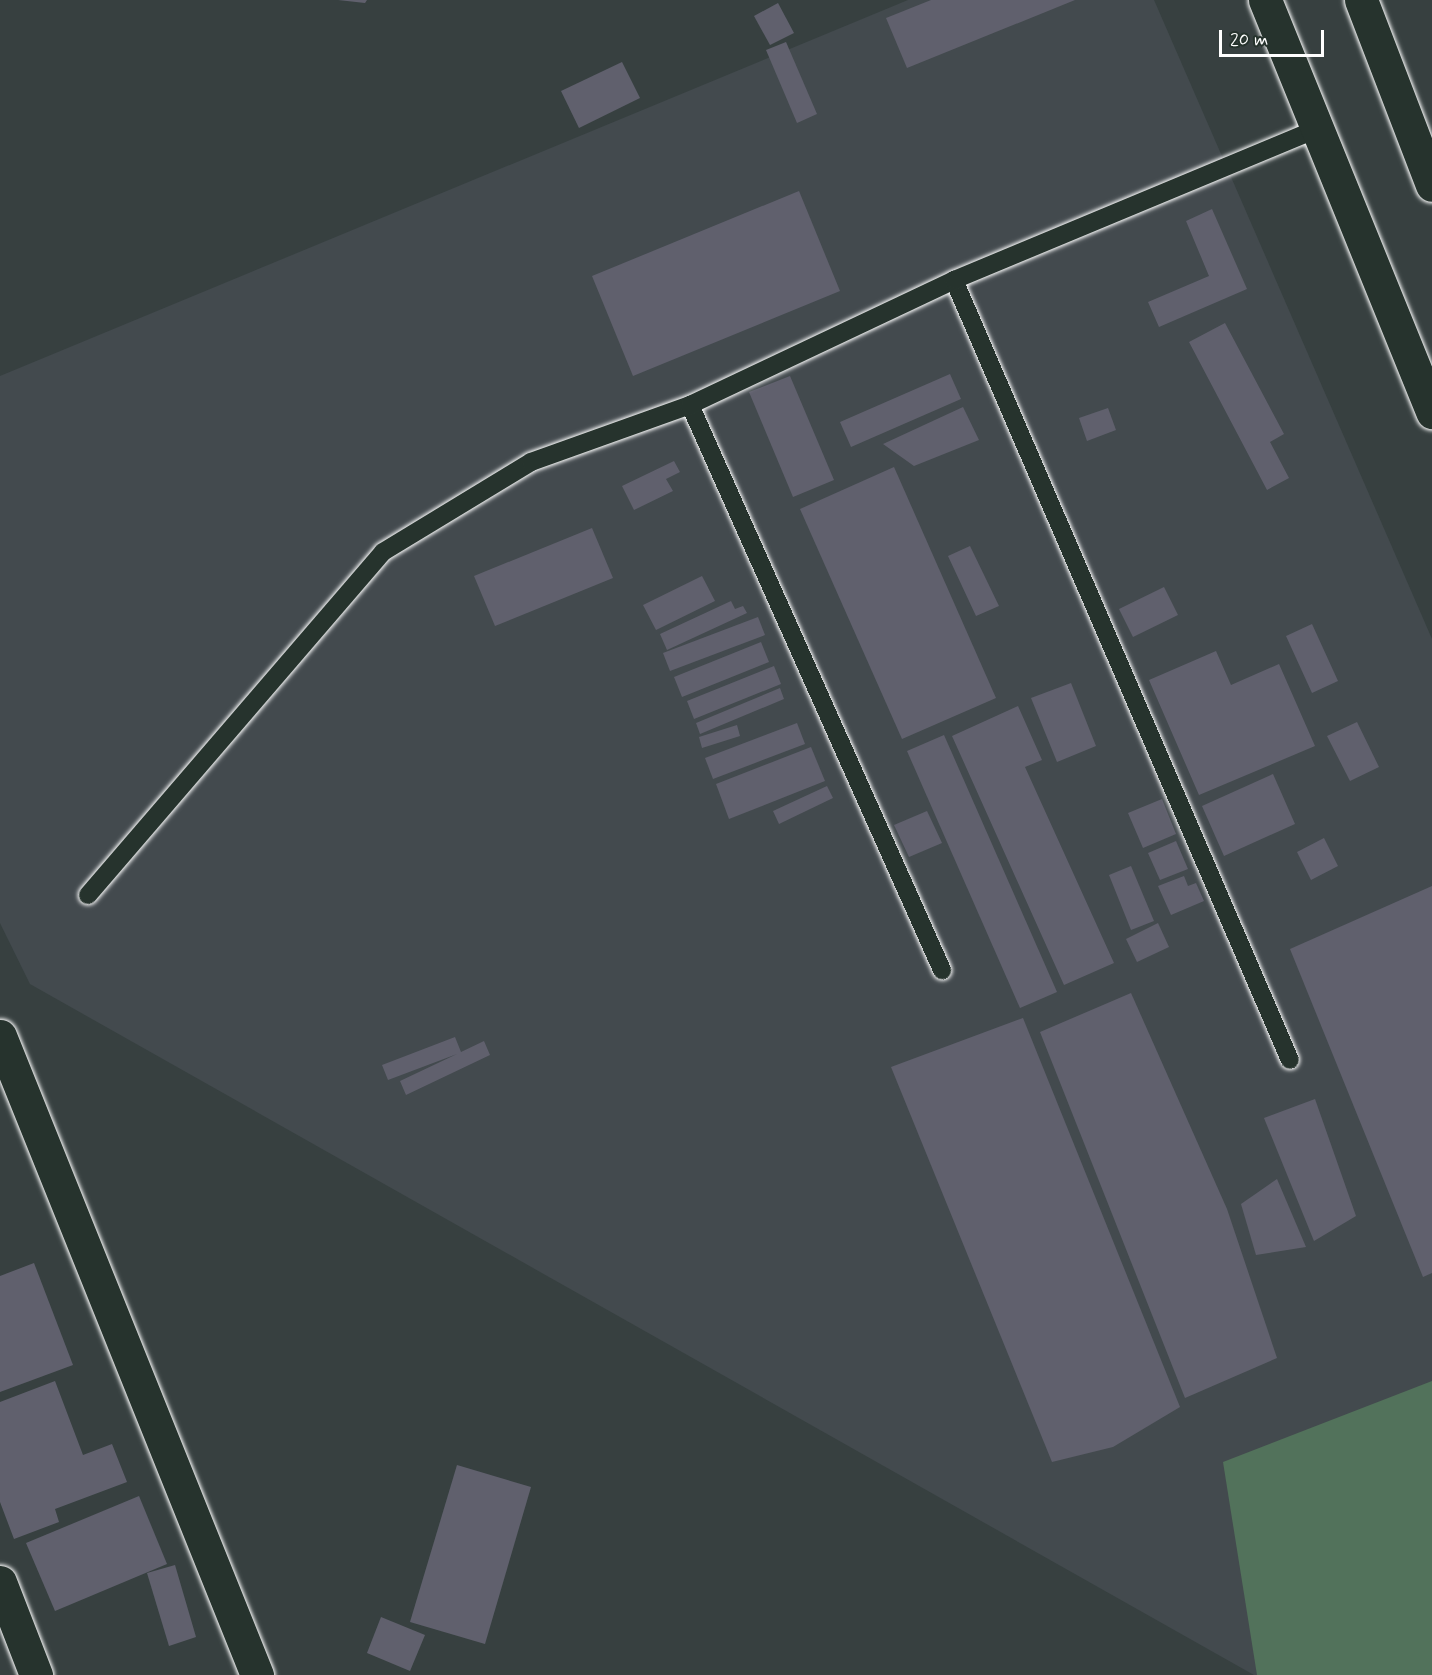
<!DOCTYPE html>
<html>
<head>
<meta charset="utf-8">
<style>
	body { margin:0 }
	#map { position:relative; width:1432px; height:1675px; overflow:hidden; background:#374040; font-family:Mynerve,sans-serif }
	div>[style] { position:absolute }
	.built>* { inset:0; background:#434a4e }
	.green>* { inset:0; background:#52725b }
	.building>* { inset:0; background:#60606d }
	.roads { filter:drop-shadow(0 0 2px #fff) drop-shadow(0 0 2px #fff) }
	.service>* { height:18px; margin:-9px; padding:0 9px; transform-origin:9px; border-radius:9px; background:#26332d }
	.minor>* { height:33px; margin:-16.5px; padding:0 16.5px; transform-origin:16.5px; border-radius:16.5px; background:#26332d }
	span { translate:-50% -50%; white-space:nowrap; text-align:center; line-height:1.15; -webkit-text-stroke:4.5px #26332d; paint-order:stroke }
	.scale { position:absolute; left:1219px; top:30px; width:105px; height:27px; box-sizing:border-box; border:3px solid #fff; border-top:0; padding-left:8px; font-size:18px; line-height:21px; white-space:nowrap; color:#fff; -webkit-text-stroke:4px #26332d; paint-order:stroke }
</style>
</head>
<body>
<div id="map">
	<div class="built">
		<div style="clip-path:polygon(908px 0,1154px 0,1432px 639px,1432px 1675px,1254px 1675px,30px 984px,0 923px,0 376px)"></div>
	</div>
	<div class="green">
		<div style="clip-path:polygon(1432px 1381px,1432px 1675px,1257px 1675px,1223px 1462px)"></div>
	</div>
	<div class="building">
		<div style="clip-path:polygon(338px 0,367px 0,365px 3px)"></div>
		<div style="clip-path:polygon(931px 0,1075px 0,907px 68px,886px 18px)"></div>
		<div style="clip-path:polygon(778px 3px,794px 33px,770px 45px,754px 16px)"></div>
		<div style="clip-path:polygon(786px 42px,817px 114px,797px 123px,766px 50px)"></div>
		<div style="clip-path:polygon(622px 62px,640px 98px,579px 128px,561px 91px)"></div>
		<div style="clip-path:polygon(799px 191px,840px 291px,633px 376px,592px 276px)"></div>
		<div style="clip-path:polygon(1212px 209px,1247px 289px,1159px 327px,1148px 302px,1209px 276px,1186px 221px)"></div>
		<div style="clip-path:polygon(1225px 323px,1284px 434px,1270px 442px,1289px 478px,1267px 490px,1189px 342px)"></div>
		<div style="clip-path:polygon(950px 374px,961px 399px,851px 447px,840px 422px)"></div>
		<div style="clip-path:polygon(790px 376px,834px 480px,793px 497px,749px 392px)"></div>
		<div style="clip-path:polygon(963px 407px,979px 440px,914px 466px,883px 444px)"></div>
		<div style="clip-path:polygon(1108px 408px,1116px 430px,1087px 441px,1079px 418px)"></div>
		<div style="clip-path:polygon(674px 461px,680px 472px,666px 479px,673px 491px,634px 510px,622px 486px)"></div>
		<div style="clip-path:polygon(894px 467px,996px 698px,902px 739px,800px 509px)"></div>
		<div style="clip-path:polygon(592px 528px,613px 578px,495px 626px,474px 576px)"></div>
		<div style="clip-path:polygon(970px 546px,999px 606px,976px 616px,948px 556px)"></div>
		<div style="clip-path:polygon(702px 576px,715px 601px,656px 630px,643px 605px)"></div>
		<div style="clip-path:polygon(1164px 587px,1178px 615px,1133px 637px,1119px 609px)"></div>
		<div style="clip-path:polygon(731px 601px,735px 609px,743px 606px,747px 613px,667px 650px,660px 634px)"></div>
		<div style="clip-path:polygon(758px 617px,765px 635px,670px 671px,663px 653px)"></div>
		<div style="clip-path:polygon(1312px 624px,1338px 681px,1312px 693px,1286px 636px)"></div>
		<div style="clip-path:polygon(761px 642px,769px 662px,682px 697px,674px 677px)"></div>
		<div style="clip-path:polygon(1216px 651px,1231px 685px,1279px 664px,1315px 746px,1199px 795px,1149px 680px)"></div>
		<div style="clip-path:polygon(774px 666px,781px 684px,694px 719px,687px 701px)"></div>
		<div style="clip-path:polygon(1071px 683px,1096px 746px,1057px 762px,1031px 698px)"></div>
		<div style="clip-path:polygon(780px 688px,784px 699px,700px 734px,696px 723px)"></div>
		<div style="clip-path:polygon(1018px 706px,1042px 760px,1025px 767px,1114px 963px,1064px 985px,952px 736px)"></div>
		<div style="clip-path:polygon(1357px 722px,1379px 767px,1350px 781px,1327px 736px)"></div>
		<div style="clip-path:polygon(797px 723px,805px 744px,713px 779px,705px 758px)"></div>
		<div style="clip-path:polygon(737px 725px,740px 736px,702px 748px,699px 737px)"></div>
		<div style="clip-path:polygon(944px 735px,1057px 992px,1020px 1008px,907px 751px)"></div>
		<div style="clip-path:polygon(811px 747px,825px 781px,729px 819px,716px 784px)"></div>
		<div style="clip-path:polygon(1273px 774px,1295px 824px,1224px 856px,1202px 806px)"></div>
		<div style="clip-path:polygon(827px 786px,833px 798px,779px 824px,773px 811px)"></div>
		<div style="clip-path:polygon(1162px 799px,1176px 834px,1143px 848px,1128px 813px)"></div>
		<div style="clip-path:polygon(927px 811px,942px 843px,909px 857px,894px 825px)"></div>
		<div style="clip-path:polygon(1324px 838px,1338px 866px,1311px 880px,1297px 852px)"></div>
		<div style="clip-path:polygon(1176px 841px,1188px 869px,1160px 880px,1148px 853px)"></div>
		<div style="clip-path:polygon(1131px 866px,1154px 921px,1131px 930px,1109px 875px)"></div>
		<div style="clip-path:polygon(1184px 876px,1188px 886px,1196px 883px,1204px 901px,1171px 915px,1158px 886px)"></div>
		<div style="clip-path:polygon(1432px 886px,1432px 1273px,1423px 1277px,1290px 949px)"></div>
		<div style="clip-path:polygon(1158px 923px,1169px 947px,1137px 962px,1126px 939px)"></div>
		<div style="clip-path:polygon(1131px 993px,1227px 1209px,1277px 1358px,1185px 1398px,1040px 1032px)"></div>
		<div style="clip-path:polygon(1023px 1018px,1180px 1407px,1113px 1447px,1052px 1462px,891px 1067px)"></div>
		<div style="clip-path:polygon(455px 1037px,461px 1052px,484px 1041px,490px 1055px,406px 1095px,400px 1081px,457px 1054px,388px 1080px,382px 1065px)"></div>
		<div style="clip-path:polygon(1315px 1099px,1356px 1216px,1314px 1241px,1264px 1118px)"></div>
		<div style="clip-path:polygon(1277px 1179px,1306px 1247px,1256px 1255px,1241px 1204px)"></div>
		<div style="clip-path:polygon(34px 1263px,73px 1365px,0 1392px,0 1276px)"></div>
		<div style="clip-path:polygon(55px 1381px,83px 1455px,112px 1444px,127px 1482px,55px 1509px,59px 1522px,14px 1539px,0 1502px,0 1402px)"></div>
		<div style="clip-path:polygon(457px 1465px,531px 1487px,485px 1644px,410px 1622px)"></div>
		<div style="clip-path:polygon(139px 1496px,167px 1564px,55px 1611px,26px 1543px)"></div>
		<div style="clip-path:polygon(175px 1565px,196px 1637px,169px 1646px,147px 1573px)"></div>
		<div style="clip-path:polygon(381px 1617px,425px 1635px,410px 1671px,367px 1653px)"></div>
	</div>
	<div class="roads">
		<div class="service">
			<div style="left:954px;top:280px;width:849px;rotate:66.7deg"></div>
			<div style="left:690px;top:405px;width:619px;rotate:65.96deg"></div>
			<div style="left:88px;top:895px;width:452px;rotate:-49.3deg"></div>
			<div style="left:383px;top:552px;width:173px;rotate:-31.3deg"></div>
			<div style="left:531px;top:462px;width:169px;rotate:-19.7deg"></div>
			<div style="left:690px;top:405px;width:292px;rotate:-25.3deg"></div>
			<div style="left:954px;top:280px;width:392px;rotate:-22.6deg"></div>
		</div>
		<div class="minor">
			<div style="left:1265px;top:0;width:445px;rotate:67.9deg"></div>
			<div style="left:1361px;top:0;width:198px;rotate:69deg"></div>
			<div style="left:0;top:1036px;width:689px;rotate:68.09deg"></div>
			<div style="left:0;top:1582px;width:100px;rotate:68.8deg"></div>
		</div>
	</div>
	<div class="scale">20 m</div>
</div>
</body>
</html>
